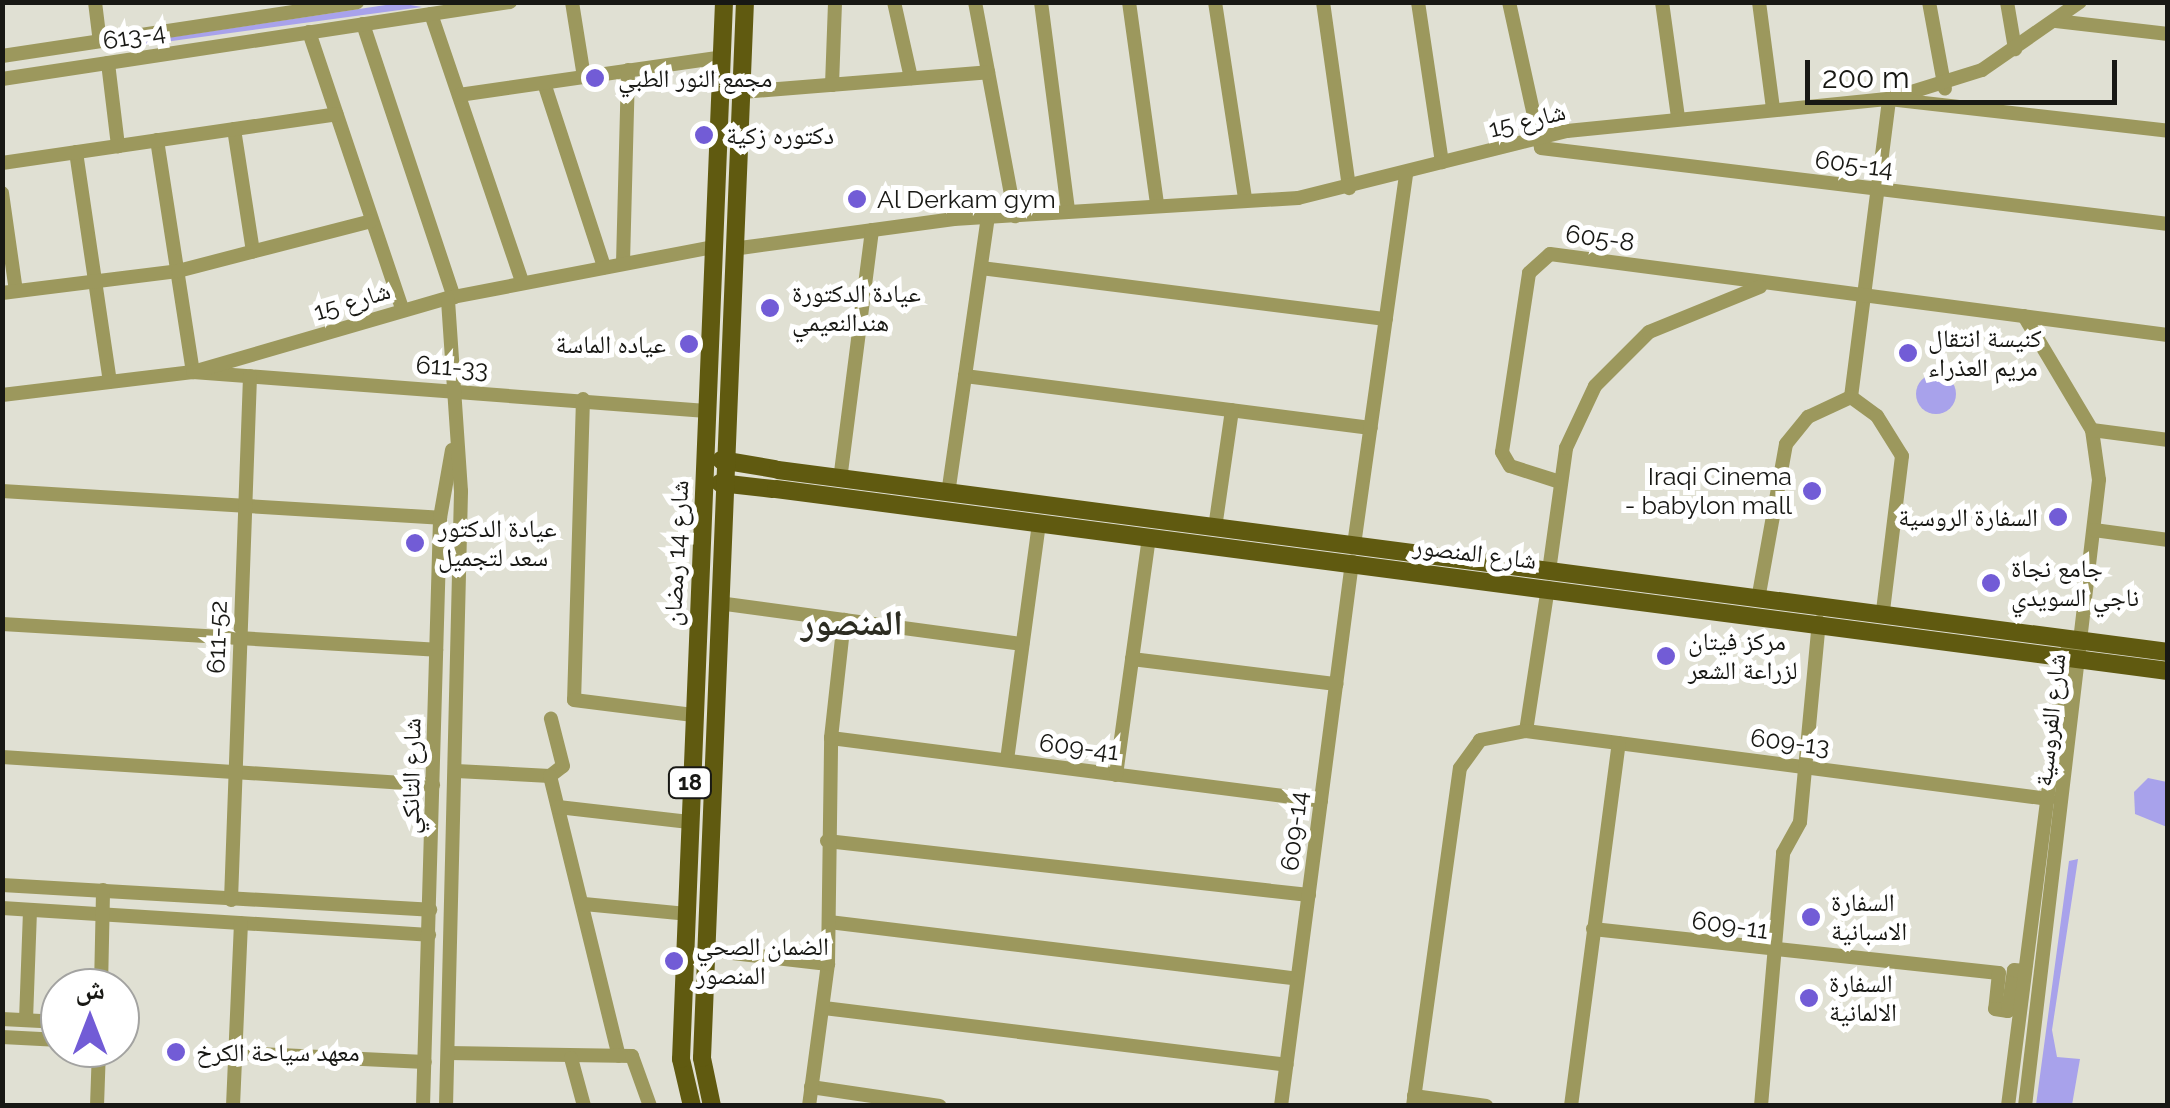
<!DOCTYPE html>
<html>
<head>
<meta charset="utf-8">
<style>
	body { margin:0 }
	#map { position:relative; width:2170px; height:1108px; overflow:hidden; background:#e0e0d3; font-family:Raleway,"Noto Naskh Arabic",sans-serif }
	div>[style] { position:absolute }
	.green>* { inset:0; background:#a8a2eb }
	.round { border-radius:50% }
	.minor>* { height:14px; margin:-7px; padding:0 7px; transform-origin:7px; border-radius:7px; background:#9c985d }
	.major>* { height:18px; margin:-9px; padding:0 9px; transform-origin:9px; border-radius:9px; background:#605a10 }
	.dots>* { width:28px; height:28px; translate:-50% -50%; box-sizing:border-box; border:5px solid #fff; border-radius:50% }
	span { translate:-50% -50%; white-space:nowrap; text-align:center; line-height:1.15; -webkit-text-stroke:10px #fff; paint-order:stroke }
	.shield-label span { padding:2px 8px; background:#fff; border:2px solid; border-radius:8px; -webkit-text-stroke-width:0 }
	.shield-label { font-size:22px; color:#181814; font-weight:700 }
	.street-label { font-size:25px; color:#181814 }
	.poi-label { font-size:25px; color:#181814 }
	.left { translate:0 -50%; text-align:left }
	.right { translate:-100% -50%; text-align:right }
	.district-label { font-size:35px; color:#2d2d22; font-weight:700 }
	.frame { position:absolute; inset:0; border:5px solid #181814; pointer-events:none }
	.north { position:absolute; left:40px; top:968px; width:100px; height:100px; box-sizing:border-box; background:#fff; border:2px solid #a3a3a1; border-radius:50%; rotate:0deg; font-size:28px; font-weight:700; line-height:40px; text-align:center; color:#181814 }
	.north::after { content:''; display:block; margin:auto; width:35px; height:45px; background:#725cd6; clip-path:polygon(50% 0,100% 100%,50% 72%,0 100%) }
	.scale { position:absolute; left:1805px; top:60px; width:312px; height:45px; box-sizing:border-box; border:5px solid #181814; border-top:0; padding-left:12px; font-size:30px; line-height:35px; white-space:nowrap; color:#181814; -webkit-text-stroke:8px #fff; paint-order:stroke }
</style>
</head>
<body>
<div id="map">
	<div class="green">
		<div style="clip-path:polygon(399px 3px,422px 7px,128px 47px,132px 43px)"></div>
		<div class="round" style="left:1916px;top:374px;width:40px;height:40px"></div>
		<div style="clip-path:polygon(2148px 778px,2167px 782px,2167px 827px,2135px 814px,2134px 792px)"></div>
		<div style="clip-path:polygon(2078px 859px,2052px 1030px,2057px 1057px,2080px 1059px,2072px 1105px,2036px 1105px,2069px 861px)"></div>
	</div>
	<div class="minor">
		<div style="left:95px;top:2px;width:39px;rotate:83deg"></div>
		<div style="left:572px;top:2px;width:76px;rotate:80.9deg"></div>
		<div style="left:894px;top:2px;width:78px;rotate:77.4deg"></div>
		<div style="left:975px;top:2px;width:218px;rotate:79.4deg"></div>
		<div style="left:1041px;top:2px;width:211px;rotate:82.6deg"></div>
		<div style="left:1129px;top:2px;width:204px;rotate:82.1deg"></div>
		<div style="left:1215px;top:2px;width:198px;rotate:81.3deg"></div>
		<div style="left:1323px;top:2px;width:188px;rotate:82deg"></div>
		<div style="left:1418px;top:2px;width:162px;rotate:81.5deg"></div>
		<div style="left:1509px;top:2px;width:149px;rotate:77.6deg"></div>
		<div style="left:1541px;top:148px;width:632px;rotate:6.91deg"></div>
		<div style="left:1662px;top:2px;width:116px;rotate:82.1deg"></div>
		<div style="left:1759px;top:2px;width:107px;rotate:82.5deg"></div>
		<div style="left:1929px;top:2px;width:88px;rotate:79.6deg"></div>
		<div style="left:2007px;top:2px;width:48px;rotate:80.3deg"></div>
		<div style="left:431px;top:14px;width:283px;rotate:71.2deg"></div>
		<div style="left:2056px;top:21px;width:113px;rotate:6.6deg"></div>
		<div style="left:363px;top:24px;width:288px;rotate:71.6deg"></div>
		<div style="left:309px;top:32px;width:292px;rotate:71.4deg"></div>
		<div style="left:2px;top:56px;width:359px;rotate:-8.6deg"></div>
		<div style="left:108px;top:63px;width:84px;rotate:83.1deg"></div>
		<div style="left:2px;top:79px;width:514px;rotate:-8.62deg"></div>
		<div style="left:544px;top:83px;width:194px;rotate:71.9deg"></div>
		<div style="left:832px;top:85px;width:83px;rotate:-87.9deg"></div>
		<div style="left:742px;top:92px;width:247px;rotate:-4.6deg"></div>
		<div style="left:459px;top:95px;width:266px;rotate:-8.2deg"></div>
		<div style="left:234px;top:129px;width:124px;rotate:81.2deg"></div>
		<div style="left:157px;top:140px;width:235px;rotate:81.2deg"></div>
		<div style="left:193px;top:372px;width:515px;rotate:4.34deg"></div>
		<div style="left:76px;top:152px;width:232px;rotate:81.6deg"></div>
		<div style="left:2px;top:163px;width:338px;rotate:-8.3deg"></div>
		<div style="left:2px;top:193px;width:99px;rotate:81.9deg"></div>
		<div style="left:740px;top:248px;width:216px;rotate:-7.7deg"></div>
		<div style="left:954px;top:219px;width:345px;rotate:-3.5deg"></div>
		<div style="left:1298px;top:198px;width:277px;rotate:-14deg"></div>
		<div style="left:1567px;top:131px;width:324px;rotate:-5.7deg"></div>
		<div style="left:1889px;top:99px;width:97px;rotate:-17.3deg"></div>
		<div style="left:1982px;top:70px;width:119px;rotate:-34.8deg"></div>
		<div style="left:623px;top:263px;width:193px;rotate:-88.5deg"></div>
		<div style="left:981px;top:268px;width:408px;rotate:7.2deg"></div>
		<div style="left:2px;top:293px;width:177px;rotate:-7.1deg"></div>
		<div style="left:178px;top:271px;width:199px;rotate:-14.5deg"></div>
		<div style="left:2024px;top:316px;width:133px;rotate:59.2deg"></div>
		<div style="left:2092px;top:430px;width:50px;rotate:82deg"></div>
		<div style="left:2099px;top:480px;width:630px;rotate:96.74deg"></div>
		<div style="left:965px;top:376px;width:409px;rotate:7.3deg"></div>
		<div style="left:2px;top:395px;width:192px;rotate:-6.9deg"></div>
		<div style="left:193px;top:372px;width:266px;rotate:-16.2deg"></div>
		<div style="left:448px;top:298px;width:271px;rotate:-10.9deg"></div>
		<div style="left:1851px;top:397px;width:300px;rotate:-82.7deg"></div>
		<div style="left:1889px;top:99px;width:281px;rotate:6.5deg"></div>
		<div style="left:583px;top:399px;width:301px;rotate:91.7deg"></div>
		<div style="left:574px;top:700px;width:120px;rotate:7.2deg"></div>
		<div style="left:2092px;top:430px;width:77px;rotate:7.5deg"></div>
		<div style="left:840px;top:480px;width:252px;rotate:-82.7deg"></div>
		<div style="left:1560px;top:482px;width:52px;rotate:-162.3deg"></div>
		<div style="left:1510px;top:466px;width:16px;rotate:-120deg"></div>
		<div style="left:1502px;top:452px;width:181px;rotate:-81.4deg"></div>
		<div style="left:1529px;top:273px;width:28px;rotate:-42deg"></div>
		<div style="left:1550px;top:254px;width:623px;rotate:7.47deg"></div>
		<div style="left:2px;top:491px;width:439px;rotate:3.5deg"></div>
		<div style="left:948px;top:494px;width:279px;rotate:-81.8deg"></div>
		<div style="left:1215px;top:528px;width:119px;rotate:-81.8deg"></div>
		<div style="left:2094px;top:530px;width:75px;rotate:7.7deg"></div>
		<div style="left:1354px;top:545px;width:374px;rotate:-82deg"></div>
		<div style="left:1549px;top:571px;width:124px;rotate:-82.1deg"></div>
		<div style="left:1566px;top:448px;width:68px;rotate:-64.9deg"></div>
		<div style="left:1595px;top:386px;width:76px;rotate:-45deg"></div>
		<div style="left:1649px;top:332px;width:120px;rotate:-22.1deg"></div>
		<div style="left:1759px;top:594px;width:152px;rotate:-79.8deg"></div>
		<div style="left:1786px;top:444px;width:35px;rotate:-51deg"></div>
		<div style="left:1808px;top:417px;width:47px;rotate:-24.9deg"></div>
		<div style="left:1851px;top:397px;width:32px;rotate:36deg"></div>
		<div style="left:1877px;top:416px;width:47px;rotate:58deg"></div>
		<div style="left:1902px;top:456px;width:155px;rotate:97deg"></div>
		<div style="left:726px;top:604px;width:299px;rotate:7.7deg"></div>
		<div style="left:2px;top:624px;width:435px;rotate:3.4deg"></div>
		<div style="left:1132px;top:659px;width:206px;rotate:7deg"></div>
		<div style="left:1526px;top:731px;width:145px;rotate:-81.3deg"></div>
		<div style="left:831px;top:738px;width:494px;rotate:7.3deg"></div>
		<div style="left:2px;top:757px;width:432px;rotate:3.7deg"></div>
		<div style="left:1007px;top:760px;width:240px;rotate:-82.3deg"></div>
		<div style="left:456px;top:771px;width:94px;rotate:3deg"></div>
		<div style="left:550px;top:776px;width:16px;rotate:-38deg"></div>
		<div style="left:563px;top:766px;width:49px;rotate:-104.3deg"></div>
		<div style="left:1116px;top:775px;width:241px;rotate:-82.1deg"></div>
		<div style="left:550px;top:776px;width:288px;rotate:76.2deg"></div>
		<div style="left:558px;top:807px;width:132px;rotate:6.5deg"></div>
		<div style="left:827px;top:841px;width:485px;rotate:6.4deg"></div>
		<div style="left:2px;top:885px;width:429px;rotate:3.3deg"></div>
		<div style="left:231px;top:900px;width:524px;rotate:-87.92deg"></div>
		<div style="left:584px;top:904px;width:103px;rotate:5.5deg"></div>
		<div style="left:2px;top:908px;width:428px;rotate:3.6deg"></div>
		<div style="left:829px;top:922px;width:471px;rotate:6.9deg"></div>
		<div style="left:1593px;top:929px;width:408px;rotate:6.2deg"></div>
		<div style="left:1999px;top:973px;width:36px;rotate:96deg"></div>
		<div style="left:1995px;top:1009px;width:13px;rotate:9deg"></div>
		<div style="left:2008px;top:1011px;width:41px;rotate:-81.7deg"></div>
		<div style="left:2014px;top:970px;width:11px;rotate:5deg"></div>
		<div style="left:707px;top:950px;width:122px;rotate:6.6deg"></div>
		<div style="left:101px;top:988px;width:98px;rotate:-88.8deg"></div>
		<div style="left:824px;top:1008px;width:466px;rotate:7deg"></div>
		<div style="left:2px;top:1019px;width:58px;rotate:3deg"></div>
		<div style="left:26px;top:1020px;width:110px;rotate:-87.9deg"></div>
		<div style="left:2px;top:1037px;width:58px;rotate:3deg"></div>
		<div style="left:236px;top:1053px;width:189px;rotate:2.7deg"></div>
		<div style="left:448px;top:1053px;width:184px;rotate:0.9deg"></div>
		<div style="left:632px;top:1056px;width:53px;rotate:70.2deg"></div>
		<div style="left:571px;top:1058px;width:50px;rotate:74.8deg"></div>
		<div style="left:811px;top:1087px;width:130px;rotate:8.4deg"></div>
		<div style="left:1414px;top:1096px;width:73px;rotate:7.9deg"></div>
		<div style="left:97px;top:1106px;width:58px;rotate:-88deg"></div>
		<div style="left:233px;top:1106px;width:183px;rotate:-87.5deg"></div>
		<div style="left:423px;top:1106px;width:588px;rotate:-88.34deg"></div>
		<div style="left:440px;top:518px;width:69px;rotate:-80deg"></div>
		<div style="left:446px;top:1106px;width:615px;rotate:-88.6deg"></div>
		<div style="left:461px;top:491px;width:193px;rotate:-93.9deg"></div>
		<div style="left:809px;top:1106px;width:143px;rotate:-82.4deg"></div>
		<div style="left:828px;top:964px;width:226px;rotate:-89.2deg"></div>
		<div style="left:831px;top:738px;width:119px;rotate:-83.7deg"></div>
		<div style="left:1281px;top:1106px;width:549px;rotate:-82.56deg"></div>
		<div style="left:1413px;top:1106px;width:341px;rotate:-82.1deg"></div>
		<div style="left:1460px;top:768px;width:34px;rotate:-54deg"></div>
		<div style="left:1480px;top:740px;width:47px;rotate:-11.1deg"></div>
		<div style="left:1526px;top:731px;width:527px;rotate:7.41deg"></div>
		<div style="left:1571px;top:1106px;width:366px;rotate:-82.5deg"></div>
		<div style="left:1761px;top:1106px;width:254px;rotate:-85deg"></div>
		<div style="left:1783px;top:853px;width:35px;rotate:-61deg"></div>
		<div style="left:1800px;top:822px;width:201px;rotate:-84.6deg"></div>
		<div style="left:2008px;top:1106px;width:458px;rotate:-82.7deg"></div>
	</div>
	<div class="major">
		<div style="left:721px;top:460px;width:55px;rotate:9.5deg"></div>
		<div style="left:778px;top:470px;width:1402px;rotate:7.46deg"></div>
		<div style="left:720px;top:483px;width:53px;rotate:6.5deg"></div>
		<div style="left:776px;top:489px;width:1404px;rotate:7.45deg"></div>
		<div style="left:692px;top:1106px;width:48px;rotate:-103.2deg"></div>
		<div style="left:681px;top:1059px;width:1058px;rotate:-87.67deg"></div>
		<div style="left:712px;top:1106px;width:49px;rotate:-101.8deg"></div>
		<div style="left:702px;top:1058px;width:1057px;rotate:-87.67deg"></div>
	</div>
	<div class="dots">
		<div style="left:595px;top:78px;background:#725cd6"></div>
		<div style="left:704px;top:135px;background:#725cd6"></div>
		<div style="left:857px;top:199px;background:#725cd6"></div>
		<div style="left:770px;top:308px;background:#725cd6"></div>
		<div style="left:689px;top:344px;background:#725cd6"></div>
		<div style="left:1908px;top:353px;background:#725cd6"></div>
		<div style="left:1812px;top:491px;background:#725cd6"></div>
		<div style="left:2058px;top:517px;background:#725cd6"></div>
		<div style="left:415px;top:543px;background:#725cd6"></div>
		<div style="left:1991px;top:583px;background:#725cd6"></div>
		<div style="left:1666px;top:656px;background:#725cd6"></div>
		<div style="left:1811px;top:917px;background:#725cd6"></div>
		<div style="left:674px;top:961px;background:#725cd6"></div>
		<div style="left:1809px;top:998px;background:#725cd6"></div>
		<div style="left:176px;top:1052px;background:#725cd6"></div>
	</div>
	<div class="shield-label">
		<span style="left:690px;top:783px">18</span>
	</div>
	<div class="street-label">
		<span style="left:134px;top:36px;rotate:-9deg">613-4</span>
		<span style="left:1527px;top:120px;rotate:-14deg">شارع 15</span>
		<span style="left:1854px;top:164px;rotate:7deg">605-14</span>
		<span style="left:1600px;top:238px;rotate:8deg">605-8</span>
		<span style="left:352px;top:301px;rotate:-17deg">شارع 15</span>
		<span style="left:452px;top:367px;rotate:4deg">611-33</span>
		<span style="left:676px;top:553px;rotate:-87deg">شارع 14 رمضان</span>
		<span style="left:1475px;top:553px;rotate:7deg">شارع المنصور</span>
		<span style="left:217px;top:637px;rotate:-88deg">611-52</span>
		<span style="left:2050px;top:720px;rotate:-84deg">شارع الفروسية</span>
		<span style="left:1790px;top:742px;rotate:7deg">609-13</span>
		<span style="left:1079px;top:747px;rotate:7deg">609-41</span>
		<span style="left:411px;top:776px;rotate:-89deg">شارع التانكي</span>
		<span style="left:1294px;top:831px;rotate:-83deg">609-14</span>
		<span style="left:1730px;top:925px;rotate:8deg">609-11</span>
	</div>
	<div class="poi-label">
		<span class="left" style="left:618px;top:78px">مجمع النور الطبي</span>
		<span class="left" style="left:726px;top:135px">دكتوره زكية</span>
		<span class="left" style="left:877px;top:199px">Al Derkam gym</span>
		<span class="left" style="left:792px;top:308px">عيادة الدكتورة<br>هندالنعيمي</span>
		<span class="left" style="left:1928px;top:353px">كنيسة انتقال<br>مريم العذراء</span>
		<span class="right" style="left:666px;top:344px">عياده الماسة</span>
		<span class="right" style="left:1792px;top:491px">Iraqi Cinema<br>- babylon mall</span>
		<span class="right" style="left:2038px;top:517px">السفارة الروسية</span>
		<span class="left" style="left:438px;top:543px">عيادة الدكتور<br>سعد لتجميل</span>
		<span class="left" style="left:2011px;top:583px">جامع نجاة<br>ناجي السويدي</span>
		<span class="left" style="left:1688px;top:656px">مركز فيتان<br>لزراعة الشعر</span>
		<span class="left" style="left:1831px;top:917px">السفارة<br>الاسبانية</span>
		<span class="left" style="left:696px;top:961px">الضمان الصحي<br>المنصور</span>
		<span class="left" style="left:1829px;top:998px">السفارة<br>الالمانية</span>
		<span class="left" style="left:196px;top:1052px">معهد سياحة الكرخ</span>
	</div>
	<div class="district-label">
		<span style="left:852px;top:623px">المنصور</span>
	</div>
	<div class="frame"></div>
	<div class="north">ش</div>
	<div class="scale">200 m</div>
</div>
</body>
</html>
